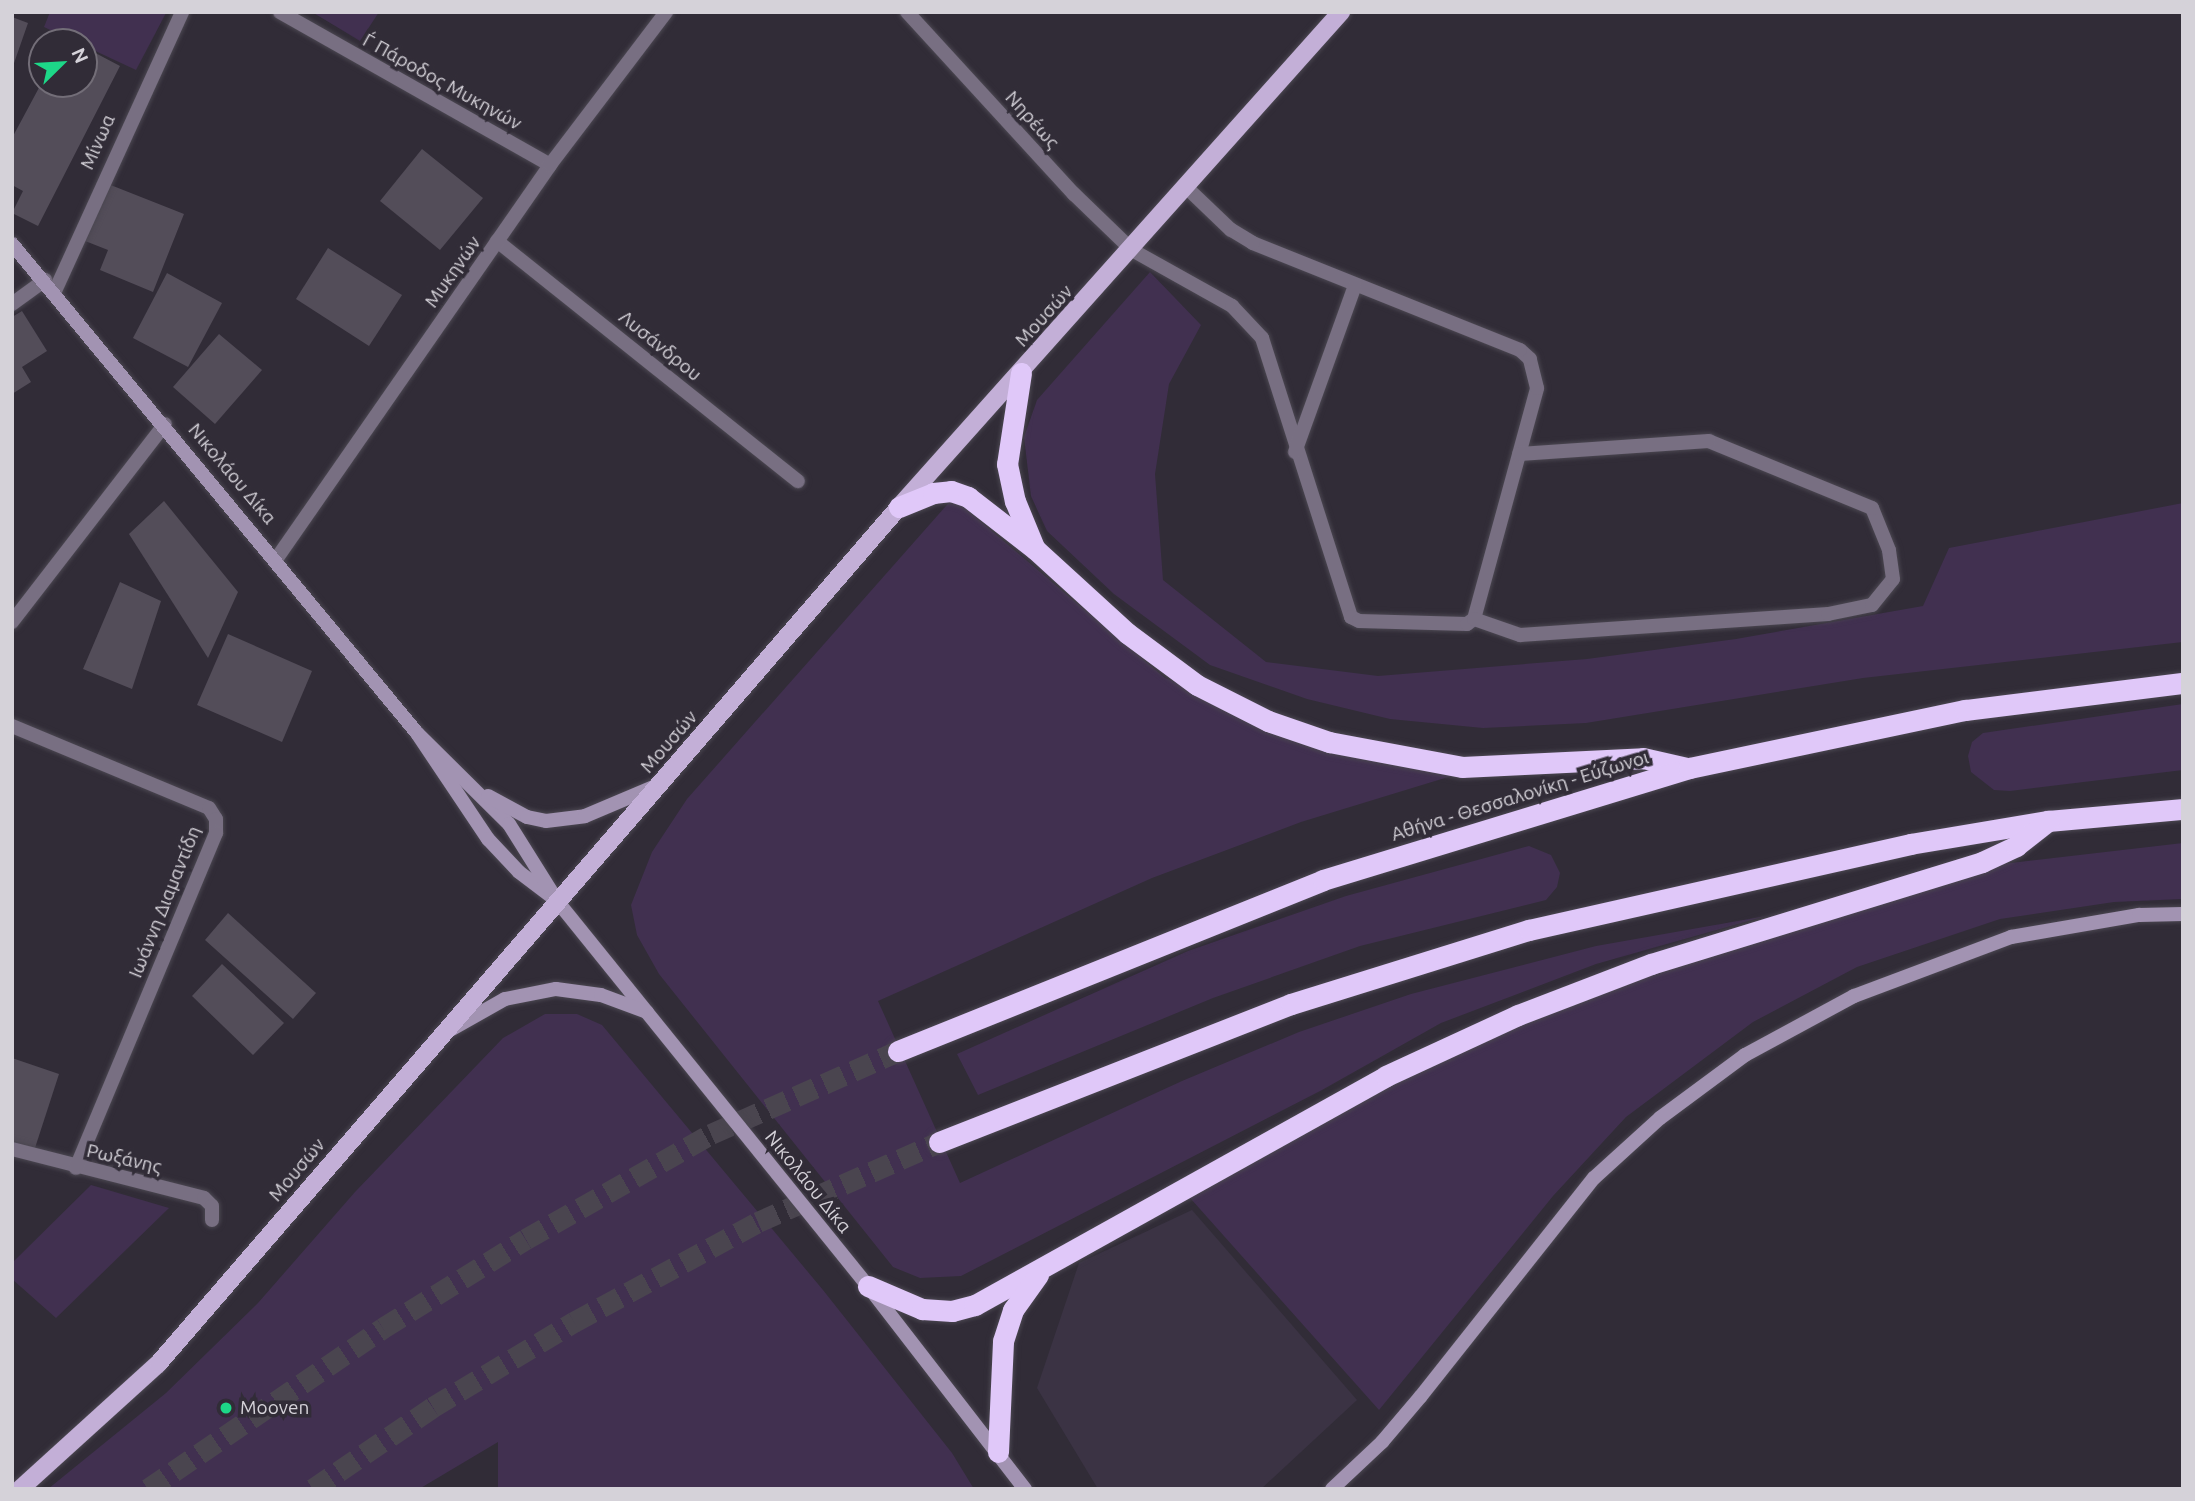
<!DOCTYPE html>
<html>
<head>
<meta charset="utf-8">
<style>
	body { margin:0 }
	#map { position:relative; width:2195px; height:1501px; overflow:hidden; background:#312c37; font-family:Ubuntu,sans-serif }
	div>[style] { position:absolute }
	.built>* { inset:0; background:#3b3344 }
	.green>* { inset:0; background:#413050 }
	.building>* { inset:0; background:#534d59 }
	.highway-tunnel>* { height:21px; margin-top:-10.5px; transform-origin:0; background:repeating-linear-gradient(90deg,#4a454f 0 21px,transparent 0 31px) }
	.roads { filter:drop-shadow(0 0 2px #4b4751) drop-shadow(0 0 2px #4b4751) }
	.lane>* { height:14px; margin:-7px; padding:0 7px; transform-origin:7px; border-radius:7px; background:#786f82 }
	.street>* { height:14px; margin:-7px; padding:0 7px; transform-origin:7px; border-radius:7px; background:#786f82 }
	.secondary>* { height:14px; margin:-7px; padding:0 7px; transform-origin:7px; border-radius:7px; background:#a293b2 }
	.primary>* { height:18px; margin:-9px; padding:0 9px; transform-origin:9px; border-radius:9px; background:#c3afd7 }
	.highway>* { height:21px; margin:-10.5px; padding:0 10.5px; transform-origin:10.5px; border-radius:10.5px; background:#e0c8f9 }
	.dots>* { width:19px; height:19px; translate:-50% -50%; box-sizing:border-box; border:4px solid #312c37; border-radius:50% }
	span { translate:-50% -50%; white-space:nowrap; text-align:center; line-height:1.15; -webkit-text-stroke:7px #312c37; paint-order:stroke }
	.street-label { font-size:19px; color:#d5d2d9 }
	.poi-label { font-size:19px; color:#d5d2d9 }
	.left { translate:0 -50%; text-align:left }
	.frame { position:absolute; inset:0; border:14px solid #d5d2d9; pointer-events:none }
	.north { position:absolute; left:28px; top:28px; width:70px; height:70px; box-sizing:border-box; background:#312c37; border:2px solid #736e78; border-radius:50%; rotate:66deg; font-size:19px; font-weight:700; line-height:28px; text-align:center; color:#d5d2d9 }
	.north::after { content:''; display:block; margin:auto; width:24px; height:32px; background:#1dd888; clip-path:polygon(50% 0,100% 100%,50% 72%,0 100%) }
</style>
</head>
<body>
<div id="map">
	<div class="built">
		<div style="clip-path:polygon(1192px 1210px,1357px 1400px,1261px 1489px,1098px 1489px,1037px 1388px,1079px 1263px)"></div>
	</div>
	<div class="green">
		<div style="clip-path:polygon(50px 12px,164px 12px,166px 13px,136px 70px,44px 27px)"></div>
		<div style="clip-path:polygon(312px 12px,379px 12px,360px 41px)"></div>
		<div style="clip-path:polygon(1150px 272px,1201px 325px,1169px 384px,1155px 474px,1163px 580px,1266px 662px,1378px 676px,1587px 659px,1736px 639px,1923px 606px,1949px 548px,2183px 503px,2183px 642px,1863px 678px,1586px 723px,1483px 728px,1390px 719px,1307px 699px,1210px 665px,1114px 594px,1047px 531px,1031px 496px,1024px 437px,1037px 400px)"></div>
		<div style="clip-path:polygon(953px 498px,1165px 678px,1335px 746px,1494px 763px,1301px 822px,1152px 878px,878px 1001px,960px 1183px,1182px 1081px,1299px 1032px,1411px 994px,1596px 946px,1766px 916px,1596px 964px,1441px 1023px,1322px 1090px,961px 1276px,920px 1278px,893px 1267px,659px 974px,637px 935px,631px 905px,652px 852px,687px 799px)"></div>
		<div style="clip-path:polygon(2183px 704px,2183px 770px,2010px 791px,1994px 790px,1971px 772px,1968px 756px,1972px 742px,1983px 733px)"></div>
		<div style="clip-path:polygon(2183px 843px,2183px 899px,2114px 902px,2000px 919px,1857px 967px,1753px 1022px,1626px 1117px,1553px 1196px,1379px 1410px,1183px 1190px,1489px 1022px,1968px 868px)"></div>
		<div style="clip-path:polygon(1529px 846px,1551px 855px,1560px 873px,1557px 887px,1546px 900px,1360px 946px,1213px 998px,978px 1095px,957px 1054px,1188px 951px,1346px 896px)"></div>
		<div style="clip-path:polygon(545px 1014px,577px 1014px,602px 1025px,823px 1290px,952px 1453px,974px 1489px,498px 1489px,498px 1442px,419px 1489px,48px 1489px,166px 1393px,258px 1303px,355px 1192px,503px 1038px)"></div>
		<div style="clip-path:polygon(91px 1185px,169px 1208px,56px 1318px,12px 1279px,12px 1263px)"></div>
	</div>
	<div class="building">
		<div style="clip-path:polygon(12px 17px,28px 23px,13px 66px,12px 66px)"></div>
		<div style="clip-path:polygon(84px 47px,120px 66px,38px 226px,12px 213px,23px 191px,12px 185px,12px 138px,41px 84px,84px 84px)"></div>
		<div style="clip-path:polygon(422px 149px,483px 198px,440px 250px,380px 201px)"></div>
		<div style="clip-path:polygon(103px 182px,184px 214px,153px 292px,100px 270px,108px 250px,80px 239px)"></div>
		<div style="clip-path:polygon(328px 248px,402px 295px,369px 346px,296px 299px)"></div>
		<div style="clip-path:polygon(167px 273px,222px 303px,188px 367px,133px 338px)"></div>
		<div style="clip-path:polygon(22px 311px,47px 351px,22px 367px,31px 382px,12px 394px,12px 317px)"></div>
		<div style="clip-path:polygon(219px 334px,262px 370px,215px 424px,173px 387px)"></div>
		<div style="clip-path:polygon(164px 501px,238px 592px,208px 658px,129px 534px)"></div>
		<div style="clip-path:polygon(120px 582px,161px 601px,132px 689px,83px 669px)"></div>
		<div style="clip-path:polygon(228px 634px,312px 671px,282px 742px,197px 705px)"></div>
		<div style="clip-path:polygon(228px 913px,316px 993px,293px 1019px,205px 940px)"></div>
		<div style="clip-path:polygon(222px 964px,284px 1023px,253px 1055px,192px 996px)"></div>
		<div style="clip-path:polygon(12px 1058px,59px 1074px,34px 1151px,12px 1144px)"></div>
	</div>
	<div class="highway-tunnel">
		<div style="left:148px;top:1489px;width:285px;rotate:-34.4deg"></div>
		<div style="left:383px;top:1328px;width:168px;rotate:-31.9deg"></div>
		<div style="left:526px;top:1239px;width:213px;rotate:-29.6deg"></div>
		<div style="left:711px;top:1134px;width:205px;rotate:-23.9deg"></div>
		<div style="left:313px;top:1489px;width:145px;rotate:-34.3deg"></div>
		<div style="left:433px;top:1407px;width:165px;rotate:-31.1deg"></div>
		<div style="left:574px;top:1322px;width:209px;rotate:-28.5deg"></div>
		<div style="left:758px;top:1222px;width:198px;rotate:-23.8deg"></div>
	</div>
	<div class="roads">
		<div class="lane">
			<div style="left:1132px;top:250px;width:115px;rotate:29.2deg"></div>
			<div style="left:1232px;top:306px;width:44px;rotate:46.8deg"></div>
			<div style="left:1262px;top:338px;width:293px;rotate:72.3deg"></div>
			<div style="left:1351px;top:617px;width:9px;rotate:27deg"></div>
			<div style="left:1359px;top:621px;width:108px;rotate:1.6deg"></div>
			<div style="left:1467px;top:624px;width:9px;rotate:-36deg"></div>
			<div style="left:1474px;top:619px;width:239px;rotate:-74.7deg"></div>
			<div style="left:1537px;top:388px;width:30px;rotate:-104deg"></div>
			<div style="left:1530px;top:359px;width:13px;rotate:-138deg"></div>
			<div style="left:1520px;top:350px;width:288px;rotate:-158.2deg"></div>
			<div style="left:1253px;top:243px;width:26px;rotate:-149deg"></div>
			<div style="left:1231px;top:230px;width:61px;rotate:-136.3deg"></div>
			<div style="left:12px;top:304px;width:41px;rotate:-36deg"></div>
			<div style="left:1295px;top:452px;width:177px;rotate:-70.2deg"></div>
			<div style="left:1474px;top:619px;width:49px;rotate:19.2deg"></div>
			<div style="left:1520px;top:635px;width:309px;rotate:-3.9deg"></div>
			<div style="left:1828px;top:614px;width:45px;rotate:-11.6deg"></div>
			<div style="left:1872px;top:605px;width:33px;rotate:-51deg"></div>
			<div style="left:1893px;top:579px;width:29px;rotate:-98deg"></div>
			<div style="left:1889px;top:550px;width:45px;rotate:-112deg"></div>
			<div style="left:1872px;top:508px;width:176px;rotate:-157.7deg"></div>
			<div style="left:1709px;top:441px;width:190px;rotate:176.1deg"></div>
			<div style="left:12px;top:1149px;width:198px;rotate:14.3deg"></div>
			<div style="left:204px;top:1198px;width:11px;rotate:45deg"></div>
			<div style="left:212px;top:1206px;width:14px;rotate:90deg"></div>
		</div>
		<div class="street">
			<div style="left:280px;top:12px;width:310px;rotate:29.5deg"></div>
			<div style="left:907px;top:12px;width:247px;rotate:47.5deg"></div>
			<div style="left:1074px;top:194px;width:81px;rotate:44deg"></div>
			<div style="left:497px;top:241px;width:385px;rotate:38.6deg"></div>
			<div style="left:55px;top:291px;width:307px;rotate:-65.5deg"></div>
			<div style="left:277px;top:558px;width:479px;rotate:-55.2deg"></div>
			<div style="left:550px;top:165px;width:192px;rotate:-52.8deg"></div>
			<div style="left:12px;top:622px;width:250px;rotate:-52.3deg"></div>
			<div style="left:12px;top:726px;width:213px;rotate:22.6deg"></div>
			<div style="left:209px;top:808px;width:13px;rotate:58deg"></div>
			<div style="left:216px;top:819px;width:14px;rotate:90deg"></div>
			<div style="left:216px;top:833px;width:363px;rotate:112.7deg"></div>
		</div>
		<div class="secondary">
			<div style="left:12px;top:244px;width:635px;rotate:50.37deg"></div>
			<div style="left:417px;top:733px;width:128px;rotate:56.2deg"></div>
			<div style="left:488px;top:839px;width:45px;rotate:46.8deg"></div>
			<div style="left:519px;top:872px;width:41px;rotate:37.1deg"></div>
			<div style="left:417px;top:733px;width:129px;rotate:44.7deg"></div>
			<div style="left:509px;top:824px;width:92px;rotate:57.9deg"></div>
			<div style="left:558px;top:902px;width:494px;rotate:51.1deg"></div>
			<div style="left:868px;top:1286px;width:257px;rotate:52.3deg"></div>
			<div style="left:488px;top:796px;width:44px;rotate:28.3deg"></div>
			<div style="left:527px;top:817px;width:19px;rotate:12deg"></div>
			<div style="left:546px;top:821px;width:39px;rotate:-7deg"></div>
			<div style="left:585px;top:816px;width:77px;rotate:-22.9deg"></div>
			<div style="left:452px;top:1029px;width:61px;rotate:-29.5deg"></div>
			<div style="left:505px;top:999px;width:52px;rotate:-11.1deg"></div>
			<div style="left:556px;top:989px;width:45px;rotate:7.6deg"></div>
			<div style="left:601px;top:995px;width:49px;rotate:20.3deg"></div>
			<div style="left:1332px;top:1489px;width:69px;rotate:-43.2deg"></div>
			<div style="left:1382px;top:1442px;width:60px;rotate:-49.7deg"></div>
			<div style="left:1421px;top:1396px;width:278px;rotate:-51.6deg"></div>
			<div style="left:1594px;top:1178px;width:89px;rotate:-42.3deg"></div>
			<div style="left:1660px;top:1118px;width:106px;rotate:-36.5deg"></div>
			<div style="left:1745px;top:1055px;width:124px;rotate:-28.4deg"></div>
			<div style="left:1854px;top:996px;width:168px;rotate:-20.6deg"></div>
			<div style="left:2011px;top:937px;width:130px;rotate:-9.8deg"></div>
			<div style="left:2139px;top:915px;width:44px;rotate:-1.3deg"></div>
		</div>
		<div class="primary">
			<div style="left:20px;top:1489px;width:186px;rotate:-42.2deg"></div>
			<div style="left:158px;top:1364px;width:1133px;rotate:-49.15deg"></div>
			<div style="left:899px;top:507px;width:664px;rotate:-48.24deg"></div>
		</div>
		<div class="highway">
			<div style="left:1021px;top:373px;width:92px;rotate:98.7deg"></div>
			<div style="left:1007px;top:464px;width:38px;rotate:78deg"></div>
			<div style="left:1015px;top:501px;width:50px;rotate:67.6deg"></div>
			<div style="left:899px;top:507px;width:37px;rotate:-22deg"></div>
			<div style="left:933px;top:493px;width:18px;rotate:-6deg"></div>
			<div style="left:951px;top:491px;width:18px;rotate:19deg"></div>
			<div style="left:968px;top:497px;width:85px;rotate:37.8deg"></div>
			<div style="left:1035px;top:549px;width:125px;rotate:42.4deg"></div>
			<div style="left:1127px;top:633px;width:87px;rotate:36.6deg"></div>
			<div style="left:1197px;top:685px;width:80px;rotate:26.9deg"></div>
			<div style="left:1268px;top:721px;width:65px;rotate:19deg"></div>
			<div style="left:1329px;top:742px;width:135px;rotate:10.6deg"></div>
			<div style="left:1462px;top:767px;width:181px;rotate:-2.8deg"></div>
			<div style="left:1643px;top:758px;width:45px;rotate:12.8deg"></div>
			<div style="left:898px;top:1051px;width:458px;rotate:-21.9deg"></div>
			<div style="left:1323px;top:880px;width:383px;rotate:-17deg"></div>
			<div style="left:1689px;top:768px;width:282px;rotate:-11.9deg"></div>
			<div style="left:1965px;top:710px;width:220px;rotate:-7.1deg"></div>
			<div style="left:939px;top:1142px;width:378px;rotate:-21.4deg"></div>
			<div style="left:1291px;top:1004px;width:249px;rotate:-17.3deg"></div>
			<div style="left:1529px;top:930px;width:391px;rotate:-12.7deg"></div>
			<div style="left:1910px;top:844px;width:140px;rotate:-9.5deg"></div>
			<div style="left:2048px;top:821px;width:136px;rotate:-5.1deg"></div>
			<div style="left:868px;top:1286px;width:59px;rotate:23.1deg"></div>
			<div style="left:922px;top:1309px;width:30px;rotate:4deg"></div>
			<div style="left:952px;top:1311px;width:24px;rotate:-15deg"></div>
			<div style="left:975px;top:1305px;width:470px;rotate:-29.1deg"></div>
			<div style="left:1386px;top:1076px;width:145px;rotate:-24.8deg"></div>
			<div style="left:1518px;top:1015px;width:142px;rotate:-21deg"></div>
			<div style="left:1651px;top:964px;width:346px;rotate:-17.1deg"></div>
			<div style="left:1982px;top:862px;width:38px;rotate:-25deg"></div>
			<div style="left:2016px;top:846px;width:41px;rotate:-38deg"></div>
			<div style="left:998px;top:1452px;width:111px;rotate:-87.4deg"></div>
			<div style="left:1003px;top:1341px;width:33px;rotate:-72deg"></div>
			<div style="left:1013px;top:1310px;width:43px;rotate:-54.5deg"></div>
		</div>
	</div>
	<div class="dots">
		<div style="left:226px;top:1408px;background:#1dd888"></div>
	</div>
	<div class="street-label">
		<span style="left:442px;top:82px;rotate:29deg">Γ΄ Πάροδος Μυκηνών</span>
		<span style="left:1032px;top:120px;rotate:48deg">Νηρέως</span>
		<span style="left:98px;top:142px;rotate:-66deg">Μίνωα</span>
		<span style="left:453px;top:272px;rotate:-55deg">Μυκηνών</span>
		<span style="left:1044px;top:316px;rotate:-48deg">Μουσών</span>
		<span style="left:660px;top:346px;rotate:39deg">Λυσάνδρου</span>
		<span style="left:232px;top:474px;rotate:50deg">Νικολάου Δίκα</span>
		<span style="left:669px;top:742px;rotate:-49deg">Μουσών</span>
		<span style="left:1520px;top:796px;rotate:-17deg">Αθήνα - Θεσσαλονίκη - Εύζωνοι</span>
		<span style="left:165px;top:902px;rotate:-68deg">Ιωάννη Διαμαντίδη</span>
		<span style="left:124px;top:1159px;rotate:13deg">Ρωξάνης</span>
		<span style="left:297px;top:1170px;rotate:-50deg">Μουσών</span>
		<span style="left:808px;top:1182px;rotate:51deg">Νικολάου Δίκα</span>
	</div>
	<div class="poi-label">
		<span class="left" style="left:240px;top:1408px">Mooven</span>
	</div>
	<div class="frame"></div>
	<div class="north">N</div>
</div>
</body>
</html>
